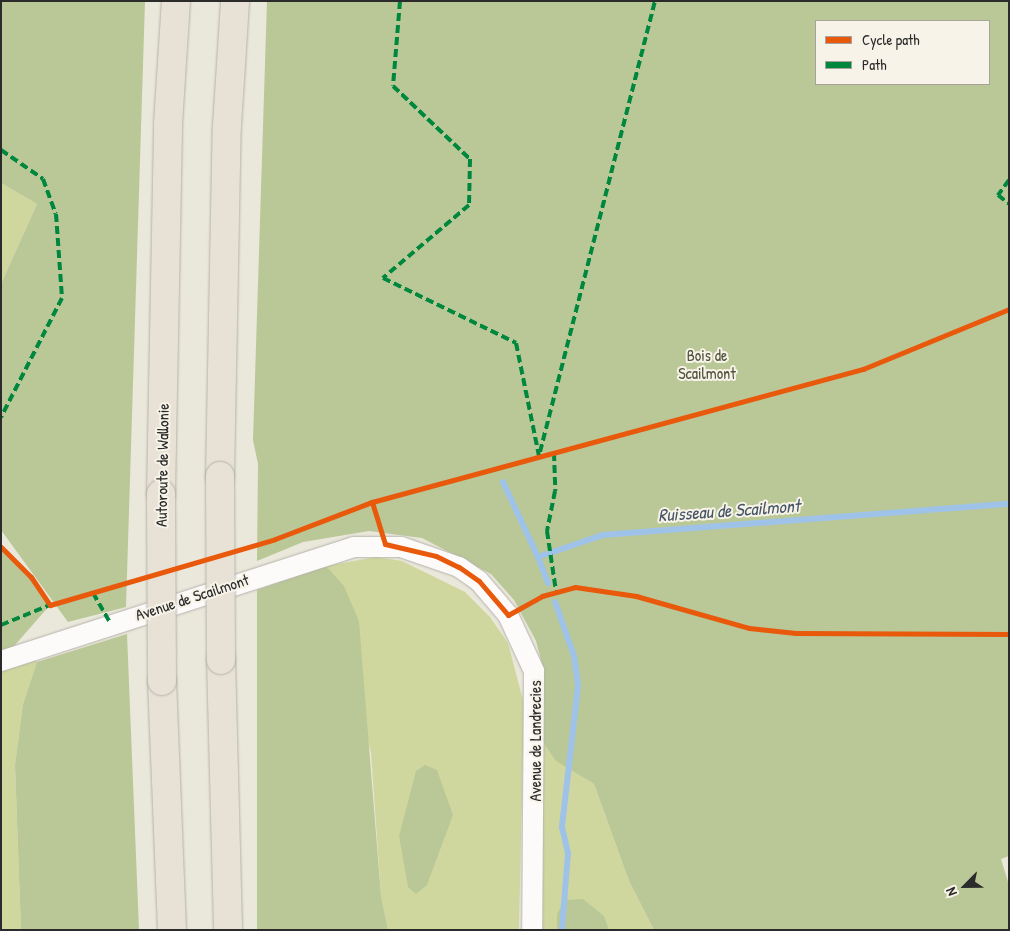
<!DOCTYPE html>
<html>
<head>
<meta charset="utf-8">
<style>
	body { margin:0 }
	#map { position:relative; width:1010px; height:931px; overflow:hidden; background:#eae7db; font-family:"Patrick Hand",sans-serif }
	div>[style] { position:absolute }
	.green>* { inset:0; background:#d0d79e }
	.forest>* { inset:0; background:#bac897 }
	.stream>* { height:6px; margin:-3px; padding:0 3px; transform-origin:3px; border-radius:3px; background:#9fc3e8 }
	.roads { filter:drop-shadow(0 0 1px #b5b3ac) drop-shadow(0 0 1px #b5b3ac) }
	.minor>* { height:20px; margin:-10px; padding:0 10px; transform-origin:10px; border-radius:10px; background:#fcfbfa }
	.motorway>* { height:28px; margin:-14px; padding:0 14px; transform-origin:14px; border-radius:14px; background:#e7e2d5 }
	.bridges { filter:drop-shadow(0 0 1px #b5b3ac) drop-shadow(0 0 1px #b5b3ac) }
	.motorway-bridge>* { height:28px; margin:-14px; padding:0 14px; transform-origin:14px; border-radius:14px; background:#e7e2d5 }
	.quiet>* { height:4px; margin-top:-2px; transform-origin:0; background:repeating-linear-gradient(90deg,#00873e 0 8px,transparent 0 12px) }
	.cycleway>* { height:5px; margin:-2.5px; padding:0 2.5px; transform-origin:2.5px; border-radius:2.5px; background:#e8590c }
	span { translate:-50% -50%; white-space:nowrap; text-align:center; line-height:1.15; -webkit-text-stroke:4px #f7f3e8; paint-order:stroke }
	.park-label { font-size:16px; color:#4f533c }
	.street-label { font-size:16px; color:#2b2b2b }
	.water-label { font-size:18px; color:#445465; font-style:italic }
	.frame { position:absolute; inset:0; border:2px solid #2b2b2b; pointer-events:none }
	.legend { position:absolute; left:815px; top:20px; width:175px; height:65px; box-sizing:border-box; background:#f7f3e8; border:1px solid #a5a39c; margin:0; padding:6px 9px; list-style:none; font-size:15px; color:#2b2b2b }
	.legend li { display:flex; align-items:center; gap:10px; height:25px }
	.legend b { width:25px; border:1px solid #a5a39c }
	.north { position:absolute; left:940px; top:861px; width:50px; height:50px; -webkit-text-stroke:4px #f7f3e8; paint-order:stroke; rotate:247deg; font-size:14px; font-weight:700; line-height:20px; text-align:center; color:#2b2b2b }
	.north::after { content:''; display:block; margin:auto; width:18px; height:22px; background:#2b2b2b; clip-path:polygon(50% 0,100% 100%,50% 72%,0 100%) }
</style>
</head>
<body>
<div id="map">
	<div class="green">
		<div style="clip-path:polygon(1px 183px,37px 204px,1px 284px)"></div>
		<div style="clip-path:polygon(376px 557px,402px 561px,465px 592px,490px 617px,508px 643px,524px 704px,519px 930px,388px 930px,381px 896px,371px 753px,326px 566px)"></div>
		<div style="clip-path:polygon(1px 579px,7px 658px,34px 647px,37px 662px,23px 704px,15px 765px,21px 930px,1px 930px)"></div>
		<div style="clip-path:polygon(537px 734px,556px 760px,594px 784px,629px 881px,654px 930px,532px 930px)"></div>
	</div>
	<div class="forest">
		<div style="clip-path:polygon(1px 1px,145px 1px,126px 607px,68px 622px,1px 530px,1px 284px,37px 204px,1px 183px)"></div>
		<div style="clip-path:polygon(evenodd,267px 1px,1009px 1px,1009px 856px,1001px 859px,1009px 885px,1009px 930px,654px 930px,629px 881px,594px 784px,556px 761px,537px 734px,537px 691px,544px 671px,536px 641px,514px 600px,491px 574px,422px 538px,369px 531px,303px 542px,257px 561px,258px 464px,253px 440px,267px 1px,816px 21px,989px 21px,989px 84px,816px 84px,816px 21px)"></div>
		<div style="clip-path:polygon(1px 547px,31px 577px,50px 605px,1px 661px)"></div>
		<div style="clip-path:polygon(326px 566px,344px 586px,359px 621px,381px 896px,388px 930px,257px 930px,257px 590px)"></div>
		<div style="clip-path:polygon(127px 634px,139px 930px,21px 930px,15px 765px,23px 704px,37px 662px)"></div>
		<div style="clip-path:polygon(425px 765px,437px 770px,453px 815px,427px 885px,416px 894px,408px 887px,399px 836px,416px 771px)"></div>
		<div style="clip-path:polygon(583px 899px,604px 916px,609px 930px,557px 930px,557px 914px,565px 900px)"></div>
	</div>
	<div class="stream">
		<div style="left:503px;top:482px;width:83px;rotate:65deg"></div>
		<div style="left:538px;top:557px;width:69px;rotate:-18.7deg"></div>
		<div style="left:603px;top:535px;width:407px;rotate:-4.4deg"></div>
		<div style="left:538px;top:557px;width:28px;rotate:69deg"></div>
		<div style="left:555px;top:602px;width:57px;rotate:70.6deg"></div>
		<div style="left:574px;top:656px;width:30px;rotate:82deg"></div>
		<div style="left:578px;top:686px;width:142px;rotate:96.5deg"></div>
		<div style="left:562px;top:827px;width:27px;rotate:77deg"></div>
		<div style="left:568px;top:853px;width:77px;rotate:94.5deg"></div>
	</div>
	<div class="roads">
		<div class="minor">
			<div style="left:1px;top:661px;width:371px;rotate:-17.9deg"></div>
			<div style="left:354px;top:547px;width:47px"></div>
			<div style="left:401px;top:547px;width:61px;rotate:19deg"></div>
			<div style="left:459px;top:567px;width:24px;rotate:35deg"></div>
			<div style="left:479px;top:581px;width:45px;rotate:49.5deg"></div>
			<div style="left:508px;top:615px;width:62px;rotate:65.1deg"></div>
			<div style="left:534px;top:671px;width:259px;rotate:90.4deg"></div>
		</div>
		<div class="motorway">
			<div style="left:220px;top:476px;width:350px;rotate:-88.9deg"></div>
			<div style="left:227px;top:126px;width:125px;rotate:-86.3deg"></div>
			<div style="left:161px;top:494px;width:370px;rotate:-88.9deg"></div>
			<div style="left:168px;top:124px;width:123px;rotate:-86.3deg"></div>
			<div style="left:221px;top:660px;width:270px;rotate:88.5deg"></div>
			<div style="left:162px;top:681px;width:249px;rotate:87.7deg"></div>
		</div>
	</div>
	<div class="bridges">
		<div class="motorway-bridge">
			<div style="left:220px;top:476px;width:184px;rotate:89.7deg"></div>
			<div style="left:161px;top:494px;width:187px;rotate:89.7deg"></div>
		</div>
	</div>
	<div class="quiet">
		<div style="left:400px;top:1px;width:85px;rotate:94.7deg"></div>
		<div style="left:393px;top:86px;width:106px;rotate:43.5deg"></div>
		<div style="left:470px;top:159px;width:46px;rotate:91.2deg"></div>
		<div style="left:469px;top:205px;width:113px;rotate:139.7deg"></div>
		<div style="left:383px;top:278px;width:148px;rotate:26deg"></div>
		<div style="left:516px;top:343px;width:115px;rotate:78.5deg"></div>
		<div style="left:1px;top:150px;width:51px;rotate:34.6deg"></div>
		<div style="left:43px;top:179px;width:37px;rotate:70deg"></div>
		<div style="left:56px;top:214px;width:84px;rotate:85.9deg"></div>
		<div style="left:62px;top:298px;width:134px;rotate:117.1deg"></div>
		<div style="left:1009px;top:180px;width:19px;rotate:126deg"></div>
		<div style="left:998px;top:195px;width:14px;rotate:39deg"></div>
		<div style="left:540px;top:452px;width:465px;rotate:-75.7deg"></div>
		<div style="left:554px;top:453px;width:38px;rotate:88deg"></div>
		<div style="left:555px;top:491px;width:41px;rotate:101.3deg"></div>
		<div style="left:547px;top:531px;width:61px;rotate:81.5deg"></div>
		<div style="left:93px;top:593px;width:34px;rotate:60deg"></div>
		<div style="left:1px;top:625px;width:53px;rotate:-22.2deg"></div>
		<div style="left:50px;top:605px;width:5px;rotate:-127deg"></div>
	</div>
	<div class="cycleway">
		<div style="left:372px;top:502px;width:44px;rotate:72.8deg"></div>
		<div style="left:385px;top:544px;width:52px;rotate:13.2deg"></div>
		<div style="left:436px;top:556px;width:25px;rotate:26deg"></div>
		<div style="left:459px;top:567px;width:24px;rotate:35deg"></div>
		<div style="left:479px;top:581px;width:45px;rotate:49.5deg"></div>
		<div style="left:508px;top:615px;width:39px;rotate:-29deg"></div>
		<div style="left:542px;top:596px;width:34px;rotate:-15deg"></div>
		<div style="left:575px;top:587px;width:62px;rotate:8.4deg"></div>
		<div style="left:636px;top:596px;width:117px;rotate:15.8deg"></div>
		<div style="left:749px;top:628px;width:47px;rotate:6.1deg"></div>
		<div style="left:796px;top:633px;width:213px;rotate:0.3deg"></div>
		<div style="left:1px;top:547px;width:42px;rotate:45deg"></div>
		<div style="left:31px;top:577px;width:34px;rotate:56deg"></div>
		<div style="left:50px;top:605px;width:234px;rotate:-16.3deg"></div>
		<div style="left:275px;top:539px;width:104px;rotate:-20.9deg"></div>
		<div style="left:372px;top:502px;width:509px;rotate:-15.16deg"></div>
		<div style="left:863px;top:369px;width:158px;rotate:-22.3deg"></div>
	</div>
	<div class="park-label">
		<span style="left:707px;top:364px">Bois de<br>Scailmont</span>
	</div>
	<div class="street-label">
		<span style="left:162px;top:465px;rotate:-89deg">Autoroute de Wallonie</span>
		<span style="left:192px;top:597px;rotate:-18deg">Avenue de Scailmont</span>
		<span style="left:535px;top:741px;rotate:-90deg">Avenue de Landrecies</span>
	</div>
	<div class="water-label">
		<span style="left:729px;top:511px;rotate:-4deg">Ruisseau de Scailmont</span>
	</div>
	<div class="frame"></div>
	<ul class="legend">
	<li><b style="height:6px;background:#e8590c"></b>Cycle path</li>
	<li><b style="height:6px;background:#00873e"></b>Path</li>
	</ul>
	<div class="north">N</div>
</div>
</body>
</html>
